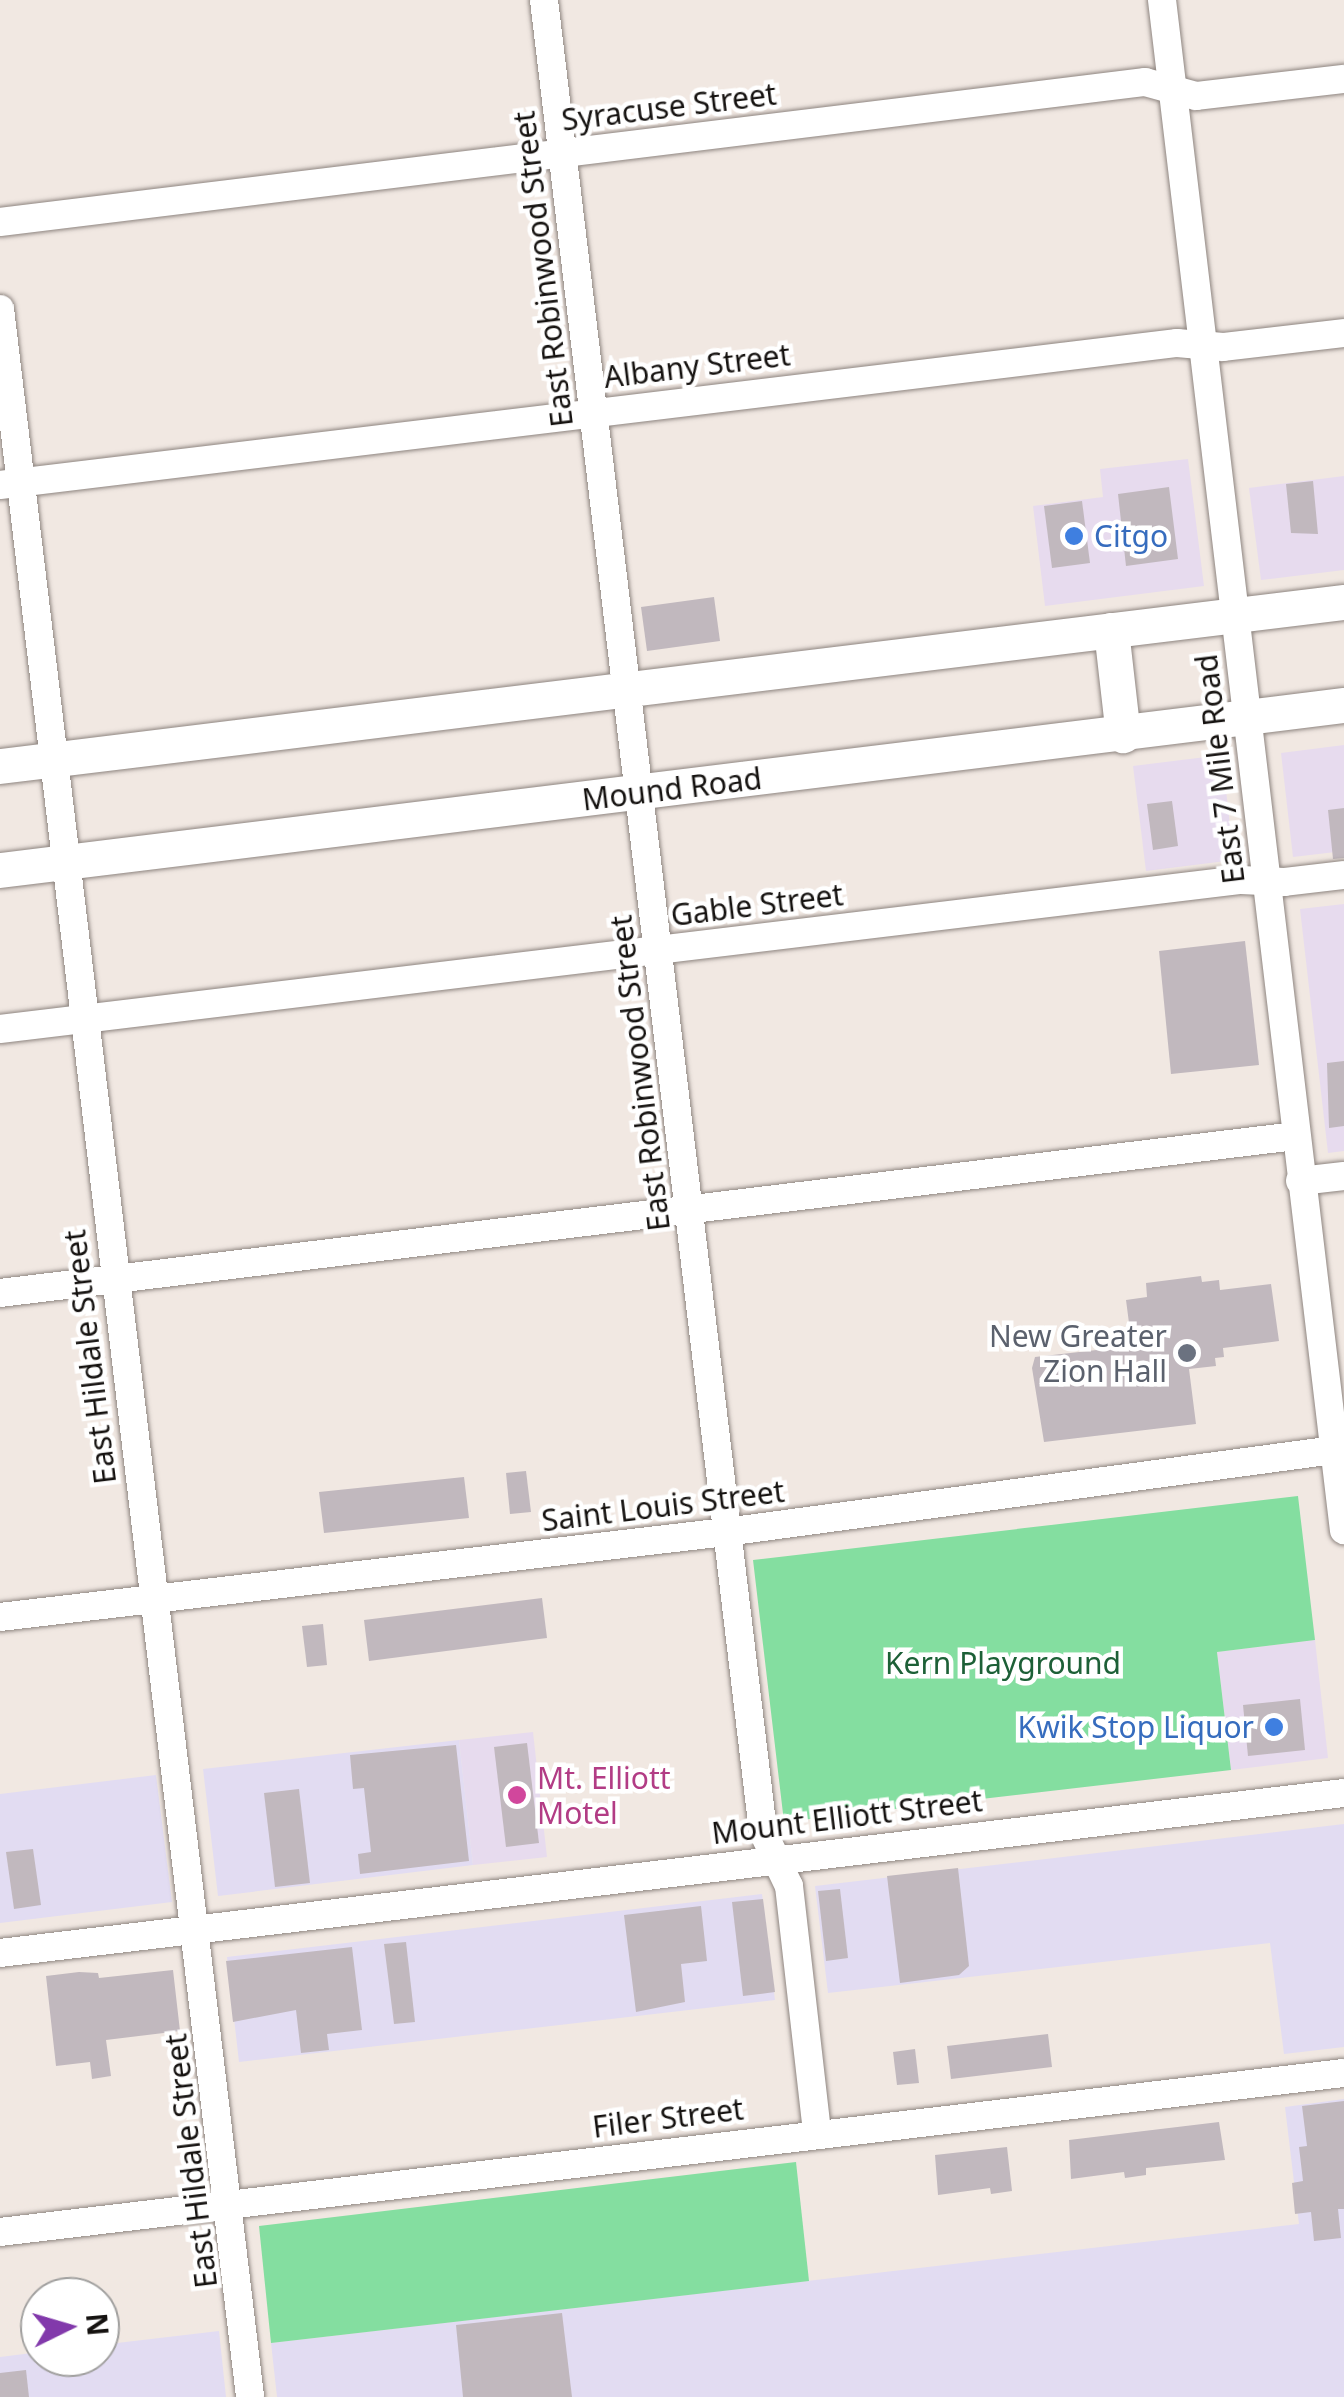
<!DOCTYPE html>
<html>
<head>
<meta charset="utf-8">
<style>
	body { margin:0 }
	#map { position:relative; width:1344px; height:2397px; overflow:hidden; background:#f1e8e2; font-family:"Noto Sans",sans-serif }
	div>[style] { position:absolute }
	.commercial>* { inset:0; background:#e7dbee }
	.industrial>* { inset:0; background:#e2dcf2 }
	.green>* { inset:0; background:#84dea0 }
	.building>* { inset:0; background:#c1b8be }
	.roads { filter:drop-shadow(0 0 2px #8e8580) drop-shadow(0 0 2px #8e8580) }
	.minor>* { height:28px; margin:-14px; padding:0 14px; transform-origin:14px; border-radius:14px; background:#fff }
	.major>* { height:35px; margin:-17.5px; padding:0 17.5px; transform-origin:17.5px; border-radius:17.5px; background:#fff }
	.dots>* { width:28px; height:28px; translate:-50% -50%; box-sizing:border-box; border:5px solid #fff; border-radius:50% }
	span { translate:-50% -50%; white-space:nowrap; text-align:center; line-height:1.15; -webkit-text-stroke:9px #fff; paint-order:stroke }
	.street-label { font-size:30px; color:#151210 }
	.shop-label { font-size:30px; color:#366cbe }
	.left { translate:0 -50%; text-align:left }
	.right { translate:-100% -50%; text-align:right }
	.worship-label { font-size:30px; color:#5b616d }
	.park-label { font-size:30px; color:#1d6037 }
	.hotel-label { font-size:30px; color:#b23c85 }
	.north { position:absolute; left:20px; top:2277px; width:100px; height:100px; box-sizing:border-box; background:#fff; border:2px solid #a1a09f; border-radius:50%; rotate:85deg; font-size:28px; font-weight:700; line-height:40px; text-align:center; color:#151210 }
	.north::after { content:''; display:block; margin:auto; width:35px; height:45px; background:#8239ab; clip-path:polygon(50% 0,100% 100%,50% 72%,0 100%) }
</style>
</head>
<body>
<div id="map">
	<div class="commercial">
		<div style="clip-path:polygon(1188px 459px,1204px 586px,1045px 606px,1033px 506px,1103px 497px,1100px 469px)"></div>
		<div style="clip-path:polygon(1344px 476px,1344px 570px,1261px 580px,1249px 488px)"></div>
		<div style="clip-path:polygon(1344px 745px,1344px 851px,1293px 857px,1281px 753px)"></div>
		<div style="clip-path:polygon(1222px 755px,1234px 860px,1146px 871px,1133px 766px)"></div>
		<div style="clip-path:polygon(1344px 904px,1344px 1151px,1328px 1153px,1300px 909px)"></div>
		<div style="clip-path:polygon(1315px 1640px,1328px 1758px,1231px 1770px,1217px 1652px)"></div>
		<div style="clip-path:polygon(533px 1732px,547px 1857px,473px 1865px,459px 1740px)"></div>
	</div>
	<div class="industrial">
		<div style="clip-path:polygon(459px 1740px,473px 1865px,218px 1896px,203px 1769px)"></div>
		<div style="clip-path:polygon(156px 1775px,172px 1902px,0 1923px,0 1794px)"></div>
		<div style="clip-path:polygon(1344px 1824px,1344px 2047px,1284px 2054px,1270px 1943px,828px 1993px,815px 1886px)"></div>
		<div style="clip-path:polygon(762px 1894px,775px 2000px,239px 2062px,227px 1957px)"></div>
		<div style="clip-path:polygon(1344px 2099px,1344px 2397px,277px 2397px,271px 2343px,1299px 2224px,1285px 2107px)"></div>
		<div style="clip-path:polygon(219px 2331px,226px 2397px,0 2397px,0 2357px,40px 2352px,40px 2357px,100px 2357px,100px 2345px)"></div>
	</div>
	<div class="green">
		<div style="clip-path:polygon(1298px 1496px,1315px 1640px,1217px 1652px,1231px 1770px,784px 1822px,753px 1560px)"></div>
		<div style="clip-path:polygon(796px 2162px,809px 2281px,271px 2343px,259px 2226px)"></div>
	</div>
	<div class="building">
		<div style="clip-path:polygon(1313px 481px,1318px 534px,1291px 533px,1286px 484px)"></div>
		<div style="clip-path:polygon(1169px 487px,1178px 559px,1126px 566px,1118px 494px)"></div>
		<div style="clip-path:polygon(1082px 501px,1090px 563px,1052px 568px,1044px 506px)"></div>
		<div style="clip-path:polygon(714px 597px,720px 641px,647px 651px,641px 607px)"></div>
		<div style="clip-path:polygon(1172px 801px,1178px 846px,1153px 850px,1147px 804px)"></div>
		<div style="clip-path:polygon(1344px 808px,1344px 858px,1333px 859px,1328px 810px)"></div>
		<div style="clip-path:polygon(1245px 941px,1259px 1065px,1171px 1074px,1159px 951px)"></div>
		<div style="clip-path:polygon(1344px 1061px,1344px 1126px,1329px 1128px,1327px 1063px)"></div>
		<div style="clip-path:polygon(1201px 1276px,1202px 1282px,1219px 1280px,1220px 1290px,1271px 1284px,1279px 1341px,1223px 1348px,1224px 1357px,1215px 1358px,1216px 1366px,1189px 1369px,1196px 1424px,1044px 1442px,1032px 1368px,1035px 1357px,1132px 1346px,1126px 1300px,1147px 1297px,1146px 1283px)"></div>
		<div style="clip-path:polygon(526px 1471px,531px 1512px,510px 1514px,506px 1473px)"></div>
		<div style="clip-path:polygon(464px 1477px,469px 1518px,324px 1533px,319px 1492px)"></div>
		<div style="clip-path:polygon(542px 1598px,547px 1638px,369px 1661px,364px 1620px)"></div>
		<div style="clip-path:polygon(323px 1624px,327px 1665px,307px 1667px,302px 1626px)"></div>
		<div style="clip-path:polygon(1300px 1699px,1305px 1750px,1248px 1756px,1243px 1705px)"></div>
		<div style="clip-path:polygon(527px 1743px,539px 1843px,506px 1847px,494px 1747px)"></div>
		<div style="clip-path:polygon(456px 1745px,469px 1861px,360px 1874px,358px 1854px,371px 1852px,364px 1788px,353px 1789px,350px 1755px)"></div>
		<div style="clip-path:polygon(299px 1789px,310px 1883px,275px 1887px,264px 1793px)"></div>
		<div style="clip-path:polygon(33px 1849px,41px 1905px,14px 1909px,6px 1852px)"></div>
		<div style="clip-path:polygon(958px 1868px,969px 1966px,959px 1975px,900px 1983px,887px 1876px)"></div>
		<div style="clip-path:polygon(840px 1889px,848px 1958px,826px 1961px,818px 1891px)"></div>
		<div style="clip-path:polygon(763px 1899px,775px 1992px,743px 1996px,732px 1902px)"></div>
		<div style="clip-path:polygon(701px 1906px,707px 1961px,681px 1964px,685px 2002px,636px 2012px,624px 1915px)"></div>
		<div style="clip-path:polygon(406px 1942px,415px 2022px,394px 2024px,384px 1944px)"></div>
		<div style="clip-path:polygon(352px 1947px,362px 2030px,327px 2034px,329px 2050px,301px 2053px,296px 2010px,233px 2022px,226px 1961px)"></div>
		<div style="clip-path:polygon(173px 1970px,180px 2031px,106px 2040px,111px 2076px,92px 2079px,90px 2062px,56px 2066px,46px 1976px,79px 1972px,98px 1973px,99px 1978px)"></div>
		<div style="clip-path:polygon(1048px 2034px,1052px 2067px,951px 2079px,947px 2046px)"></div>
		<div style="clip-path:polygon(915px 2049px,919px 2083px,897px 2085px,893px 2052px)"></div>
		<div style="clip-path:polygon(1344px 2101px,1344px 2209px,1338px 2209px,1341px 2238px,1314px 2241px,1311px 2212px,1295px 2214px,1292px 2183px,1303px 2181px,1299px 2147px,1307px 2146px,1302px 2106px)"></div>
		<div style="clip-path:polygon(1219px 2122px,1225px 2160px,1146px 2168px,1146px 2175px,1125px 2178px,1124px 2172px,1071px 2179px,1069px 2140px)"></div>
		<div style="clip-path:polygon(1007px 2147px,1012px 2191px,991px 2194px,990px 2188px,938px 2195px,935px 2155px)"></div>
		<div style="clip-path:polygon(562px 2313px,572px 2397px,463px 2397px,456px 2325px)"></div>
		<div style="clip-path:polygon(26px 2370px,29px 2397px,0 2397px,0 2373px)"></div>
	</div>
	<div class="roads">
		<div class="minor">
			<div style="left:544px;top:0;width:1845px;rotate:83.18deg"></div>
			<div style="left:763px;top:1832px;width:60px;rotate:64.3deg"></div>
			<div style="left:789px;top:1886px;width:249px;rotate:83.5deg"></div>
			<div style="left:1162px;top:0;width:1541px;rotate:83.22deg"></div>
			<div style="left:0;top:222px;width:1154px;rotate:-6.97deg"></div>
			<div style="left:1145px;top:82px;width:53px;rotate:15.4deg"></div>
			<div style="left:1196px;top:96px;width:149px;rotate:-6.6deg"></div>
			<div style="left:0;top:309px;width:2103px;rotate:83.17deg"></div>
			<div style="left:0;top:485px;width:1186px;rotate:-6.88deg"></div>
			<div style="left:1177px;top:343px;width:46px;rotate:5deg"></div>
			<div style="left:1223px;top:347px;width:122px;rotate:-6.6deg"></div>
			<div style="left:0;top:1029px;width:1250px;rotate:-6.85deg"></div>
			<div style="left:1241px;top:880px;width:43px;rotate:2.7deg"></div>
			<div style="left:1284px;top:882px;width:60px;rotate:-6.7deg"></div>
			<div style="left:1300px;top:1181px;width:44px;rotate:-6.5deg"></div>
			<div style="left:0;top:1293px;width:1304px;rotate:-6.91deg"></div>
			<div style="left:0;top:1617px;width:731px;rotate:-6.68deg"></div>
			<div style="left:726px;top:1532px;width:614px;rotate:-7.68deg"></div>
			<div style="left:0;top:1953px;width:1353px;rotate:-6.79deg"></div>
			<div style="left:0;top:2232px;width:1353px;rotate:-6.75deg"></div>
		</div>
		<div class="major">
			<div style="left:1111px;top:630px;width:106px;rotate:83.5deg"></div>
			<div style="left:0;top:766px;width:1354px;rotate:-6.96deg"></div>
			<div style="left:0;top:870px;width:1354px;rotate:-7deg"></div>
		</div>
	</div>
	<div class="dots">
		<div style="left:1074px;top:536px;background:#3f7fe0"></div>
		<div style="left:1187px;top:1353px;background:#6b7280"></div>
		<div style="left:1274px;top:1727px;background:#3f7fe0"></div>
		<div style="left:517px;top:1795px;background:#d1479c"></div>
	</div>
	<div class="street-label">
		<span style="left:669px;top:107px;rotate:-7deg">Syracuse Street</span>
		<span style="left:543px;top:269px;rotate:-97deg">East Robinwood Street</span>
		<span style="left:697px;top:366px;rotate:-7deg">Albany Street</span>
		<span style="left:1220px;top:769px;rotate:-97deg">East 7 Mile Road</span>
		<span style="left:672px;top:789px;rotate:-7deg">Mound Road</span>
		<span style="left:757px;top:905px;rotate:-7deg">Gable Street</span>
		<span style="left:640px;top:1073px;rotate:-97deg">East Robinwood Street</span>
		<span style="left:90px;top:1357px;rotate:-97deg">East Hildale Street</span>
		<span style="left:663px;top:1506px;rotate:-7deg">Saint Louis Street</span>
		<span style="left:847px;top:1817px;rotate:-7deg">Mount Elliott Street</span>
		<span style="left:668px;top:2118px;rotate:-7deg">Filer Street</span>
		<span style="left:191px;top:2161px;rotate:-97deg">East Hildale Street</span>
	</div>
	<div class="shop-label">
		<span class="left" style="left:1094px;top:536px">Citgo</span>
		<span class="right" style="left:1254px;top:1727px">Kwik Stop Liquor</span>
	</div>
	<div class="worship-label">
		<span class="right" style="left:1167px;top:1353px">New Greater<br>Zion Hall</span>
	</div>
	<div class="park-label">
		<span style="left:1003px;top:1663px">Kern Playground</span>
	</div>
	<div class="hotel-label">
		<span class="left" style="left:537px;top:1795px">Mt. Elliott<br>Motel</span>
	</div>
	<div class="north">N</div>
</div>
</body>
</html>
